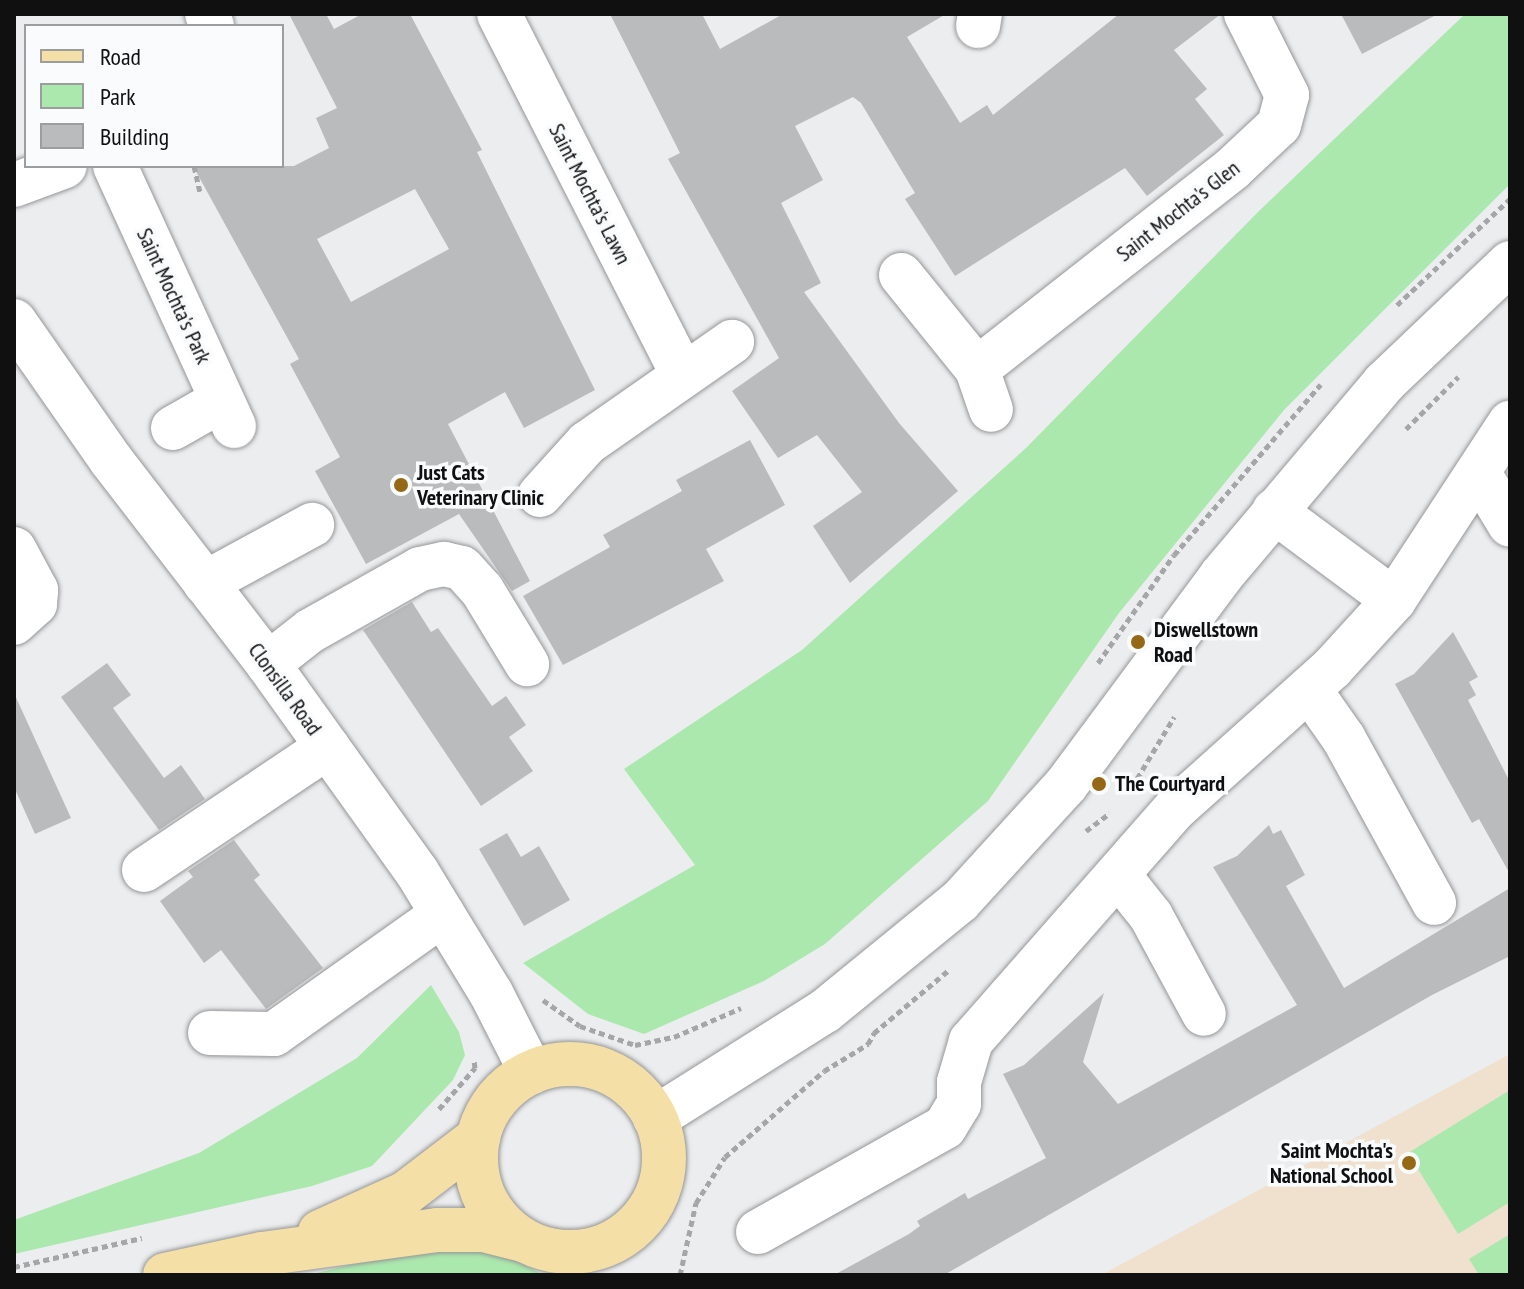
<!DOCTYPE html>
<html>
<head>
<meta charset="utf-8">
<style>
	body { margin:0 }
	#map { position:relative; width:1524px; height:1289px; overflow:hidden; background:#ecedef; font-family:"PT Sans Narrow",sans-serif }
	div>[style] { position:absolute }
	.education>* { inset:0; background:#efe1ce }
	.green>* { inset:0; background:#abe8ae }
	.building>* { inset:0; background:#babbbc }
	.path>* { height:5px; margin-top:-2.5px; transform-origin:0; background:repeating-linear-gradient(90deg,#a5a6a8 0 6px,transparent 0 10px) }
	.roads { filter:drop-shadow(0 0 2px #959697) drop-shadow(0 0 2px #959697) }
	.minor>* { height:44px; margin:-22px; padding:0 22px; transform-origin:22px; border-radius:22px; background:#fff }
	.major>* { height:44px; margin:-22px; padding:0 22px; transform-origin:22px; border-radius:22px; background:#f4dfa7 }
	.major>.ring { margin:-22px; padding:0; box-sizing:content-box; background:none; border:44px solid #f4dfa7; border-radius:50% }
	.dots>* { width:22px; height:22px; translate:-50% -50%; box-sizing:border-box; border:4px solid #f9fbfc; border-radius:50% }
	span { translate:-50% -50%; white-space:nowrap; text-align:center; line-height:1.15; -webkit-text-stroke:7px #f9fbfc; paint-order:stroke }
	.street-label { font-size:22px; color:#101011 }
	.poi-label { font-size:22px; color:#101011; font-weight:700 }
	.left { translate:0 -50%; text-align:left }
	.right { translate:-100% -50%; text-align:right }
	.frame { position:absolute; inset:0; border:16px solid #101011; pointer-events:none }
	.legend { position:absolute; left:24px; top:24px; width:260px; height:144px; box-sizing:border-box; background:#f9fbfc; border:2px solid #9c9d9e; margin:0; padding:10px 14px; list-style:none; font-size:24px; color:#101011 }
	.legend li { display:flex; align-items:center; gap:16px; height:40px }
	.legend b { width:40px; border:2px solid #9c9d9e }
</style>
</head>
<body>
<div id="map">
	<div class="education">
		<div style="clip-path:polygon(1510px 1054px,1510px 1275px,1101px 1275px,1105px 1273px)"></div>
	</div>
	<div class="green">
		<div style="clip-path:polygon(1465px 14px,1510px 14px,1510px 184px,1284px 410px,1119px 613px,988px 801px,825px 944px,764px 981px,644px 1034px,588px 1014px,523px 963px,695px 865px,624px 769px,802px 650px,1026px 448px,1258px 212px)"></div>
		<div style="clip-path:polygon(431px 985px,459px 1032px,465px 1055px,453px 1080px,372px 1166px,312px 1186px,14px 1254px,14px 1220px,199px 1153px,357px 1058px)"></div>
		<div style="clip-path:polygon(1510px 1090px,1510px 1202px,1458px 1234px,1408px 1153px)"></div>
		<div style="clip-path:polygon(1510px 1234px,1510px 1275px,1479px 1275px,1469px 1259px)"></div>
		<div style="clip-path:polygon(429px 1246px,493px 1249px,544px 1275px,308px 1275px)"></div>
	</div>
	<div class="building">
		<div style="clip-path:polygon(evenodd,289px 14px,326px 14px,334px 29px,362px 14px,410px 14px,482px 150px,477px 152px,595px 390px,524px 428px,505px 392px,448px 424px,530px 581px,512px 591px,459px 514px,366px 564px,315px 471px,340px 457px,290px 364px,299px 359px,193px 166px,294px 166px,329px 148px,316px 118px,337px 108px,289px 14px,415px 189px,449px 249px,351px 302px,317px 239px,415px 189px)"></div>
		<div style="clip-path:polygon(610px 14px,702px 14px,720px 49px,783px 14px,946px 14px,907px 37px,960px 123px,987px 105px,993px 115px,1119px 14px,1221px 14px,1174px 50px,1207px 89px,1195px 99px,1224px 135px,1147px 196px,1125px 168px,955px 276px,905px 199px,915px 193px,861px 103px,853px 97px,795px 126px,823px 180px,781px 203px,821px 283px,804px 292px,899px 423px,958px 491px,850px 583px,813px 526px,862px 492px,817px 435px,778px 458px,732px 391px,779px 358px,668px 159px,680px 153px)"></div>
		<div style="clip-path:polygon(1341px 14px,1438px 14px,1362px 54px)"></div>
		<div style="clip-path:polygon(750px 440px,785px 505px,706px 549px,724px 581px,563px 665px,523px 596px,610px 547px,603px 535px,682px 491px,676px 480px)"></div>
		<div style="clip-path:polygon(412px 602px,431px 632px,438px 628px,492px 706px,506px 696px,526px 725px,509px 737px,533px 771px,481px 806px,363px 630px)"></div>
		<div style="clip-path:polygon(1453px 632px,1478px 677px,1469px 682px,1476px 695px,1468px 700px,1510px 782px,1510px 874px,1479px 819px,1472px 823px,1395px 684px,1414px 674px)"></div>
		<div style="clip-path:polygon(107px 663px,131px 695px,113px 708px,164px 778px,181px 765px,205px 799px,159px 830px,61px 697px)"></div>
		<div style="clip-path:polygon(14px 693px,71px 818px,35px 834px,14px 787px)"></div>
		<div style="clip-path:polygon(1269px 825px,1273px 834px,1281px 830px,1305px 875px,1286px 886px,1344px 988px,1510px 888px,1510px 956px,1432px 995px,944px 1275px,834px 1275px,909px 1234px,920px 1226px,917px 1221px,965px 1193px,968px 1199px,1046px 1158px,1003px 1074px,1024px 1065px,1104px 993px,1083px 1062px,1118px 1104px,1297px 1005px,1213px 867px,1237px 856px)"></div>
		<div style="clip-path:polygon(507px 833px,521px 857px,539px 846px,570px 900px,524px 926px,479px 849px)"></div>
		<div style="clip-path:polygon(234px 840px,260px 875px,254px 880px,323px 968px,266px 1009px,221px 950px,204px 963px,160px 901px,193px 877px,188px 871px)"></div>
	</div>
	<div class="path">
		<div style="left:194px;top:166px;width:26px;rotate:77deg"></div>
		<div style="left:1397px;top:305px;width:155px;rotate:-43.2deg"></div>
		<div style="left:1406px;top:429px;width:74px;rotate:-45deg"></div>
		<div style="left:1098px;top:663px;width:132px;rotate:-54.9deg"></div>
		<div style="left:1174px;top:555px;width:225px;rotate:-49.3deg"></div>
		<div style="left:1132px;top:787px;width:82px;rotate:-59deg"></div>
		<div style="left:1086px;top:831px;width:30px;rotate:-37deg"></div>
		<div style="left:543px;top:1000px;width:45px;rotate:35.1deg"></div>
		<div style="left:580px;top:1026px;width:58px;rotate:19.1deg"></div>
		<div style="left:635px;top:1045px;width:40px;rotate:-12deg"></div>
		<div style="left:674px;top:1037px;width:73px;rotate:-23.4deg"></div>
		<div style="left:439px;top:1109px;width:55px;rotate:-48.7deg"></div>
		<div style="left:475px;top:1068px;width:8px;rotate:-97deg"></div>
		<div style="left:14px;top:1267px;width:131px;rotate:-12.8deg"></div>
		<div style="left:680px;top:1275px;width:74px;rotate:-77.5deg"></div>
		<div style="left:696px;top:1203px;width:54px;rotate:-57.8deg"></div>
		<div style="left:725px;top:1157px;width:131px;rotate:-41deg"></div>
		<div style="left:824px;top:1071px;width:52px;rotate:-31.5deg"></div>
		<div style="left:868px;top:1044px;width:13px;rotate:-61deg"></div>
		<div style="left:874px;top:1033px;width:99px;rotate:-40.1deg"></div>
		<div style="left:684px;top:1275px;width:7px"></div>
	</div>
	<div class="roads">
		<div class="minor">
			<div style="left:207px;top:14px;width:13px;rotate:67deg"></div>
			<div style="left:499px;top:14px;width:403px;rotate:63deg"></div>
			<div style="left:978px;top:26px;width:12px;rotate:-81deg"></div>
			<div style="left:115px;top:166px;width:286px;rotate:65.4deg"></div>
			<div style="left:14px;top:185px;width:54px;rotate:-20.4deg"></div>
			<div style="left:901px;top:275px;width:121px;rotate:51deg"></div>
			<div style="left:977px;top:369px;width:43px;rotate:71.1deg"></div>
			<div style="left:14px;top:321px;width:169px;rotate:55.1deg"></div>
			<div style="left:111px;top:460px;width:257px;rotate:52.4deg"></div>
			<div style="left:268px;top:664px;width:256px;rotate:54.4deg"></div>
			<div style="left:417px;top:872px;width:142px;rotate:58.6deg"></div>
			<div style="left:491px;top:993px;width:89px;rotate:63.1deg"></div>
			<div style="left:977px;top:369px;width:324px;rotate:-38.1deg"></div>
			<div style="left:1232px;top:169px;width:64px;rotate:-43.1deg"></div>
			<div style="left:1279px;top:125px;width:31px;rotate:-75deg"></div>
			<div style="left:1287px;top:95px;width:91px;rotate:-116.8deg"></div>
			<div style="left:173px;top:428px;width:56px;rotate:-29.7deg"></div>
			<div style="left:1480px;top:475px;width:58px;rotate:59deg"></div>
			<div style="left:540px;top:495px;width:70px;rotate:-47.9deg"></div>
			<div style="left:587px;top:443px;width:177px;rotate:-34.9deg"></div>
			<div style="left:1274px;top:511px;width:149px;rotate:36.6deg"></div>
			<div style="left:14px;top:549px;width:47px;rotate:61.8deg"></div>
			<div style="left:36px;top:590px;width:14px;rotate:94deg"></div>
			<div style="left:35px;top:604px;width:28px;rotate:138deg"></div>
			<div style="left:205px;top:583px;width:122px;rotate:-28.5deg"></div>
			<div style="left:268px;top:664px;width:53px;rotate:-38.2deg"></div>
			<div style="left:310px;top:631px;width:126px;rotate:-29.4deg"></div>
			<div style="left:420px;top:569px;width:25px;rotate:-12deg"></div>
			<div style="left:444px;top:564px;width:18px;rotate:13deg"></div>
			<div style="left:462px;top:568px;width:30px;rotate:48deg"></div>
			<div style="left:482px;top:590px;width:87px;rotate:58.7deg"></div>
			<div style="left:1309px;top:689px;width:61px;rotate:55deg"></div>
			<div style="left:1344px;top:739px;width:187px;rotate:61.2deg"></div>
			<div style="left:144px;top:870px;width:221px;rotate:-33.8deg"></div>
			<div style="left:1120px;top:877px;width:50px;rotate:51.5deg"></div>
			<div style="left:1151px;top:916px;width:111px;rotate:61.6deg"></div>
			<div style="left:210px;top:1033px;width:64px;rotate:0.9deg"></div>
			<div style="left:274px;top:1034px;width:207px;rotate:-35.4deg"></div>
			<div style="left:655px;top:1118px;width:201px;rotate:-32.2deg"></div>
			<div style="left:825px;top:1011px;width:174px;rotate:-39.2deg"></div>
			<div style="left:960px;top:901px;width:157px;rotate:-47.6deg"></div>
			<div style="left:1066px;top:785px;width:260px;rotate:-53.4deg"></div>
			<div style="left:1221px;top:576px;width:253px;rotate:-49.8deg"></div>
			<div style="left:1384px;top:383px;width:174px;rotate:-43.6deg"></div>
			<div style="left:758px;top:1232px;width:214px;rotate:-29.3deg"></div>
			<div style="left:945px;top:1127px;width:27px;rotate:-59deg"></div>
			<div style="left:959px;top:1104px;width:22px;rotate:-90deg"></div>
			<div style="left:959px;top:1082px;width:43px;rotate:-73.7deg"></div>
			<div style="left:971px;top:1041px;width:310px;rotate:-48.7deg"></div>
			<div style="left:1176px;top:808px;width:210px;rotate:-41.9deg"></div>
			<div style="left:1332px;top:668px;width:92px;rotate:-47.6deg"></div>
			<div style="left:1394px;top:600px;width:212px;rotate:-56.8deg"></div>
		</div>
		<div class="major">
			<div class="ring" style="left:476px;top:1064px;width:144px;height:144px"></div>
			<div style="left:320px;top:1232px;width:94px;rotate:-24.4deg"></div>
			<div style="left:406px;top:1193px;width:91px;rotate:-37.4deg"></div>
			<div style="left:165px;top:1275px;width:99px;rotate:-12.2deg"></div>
			<div style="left:262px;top:1254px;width:177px;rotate:-7.8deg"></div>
			<div style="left:437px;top:1230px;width:46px"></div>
			<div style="left:483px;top:1230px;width:41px;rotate:14deg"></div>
		</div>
	</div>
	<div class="dots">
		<div style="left:401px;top:485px;background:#956815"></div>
		<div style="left:1138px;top:642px;background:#956815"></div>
		<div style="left:1099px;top:784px;background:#956815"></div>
		<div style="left:1409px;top:1163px;background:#956815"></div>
	</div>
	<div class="street-label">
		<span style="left:590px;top:194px;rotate:63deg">Saint Mochta's Lawn</span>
		<span style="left:1178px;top:211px;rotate:-38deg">Saint Mochta's Glen</span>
		<span style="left:174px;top:296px;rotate:65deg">Saint Mochta's Park</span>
		<span style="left:285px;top:689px;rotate:54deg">Clonsilla Road</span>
	</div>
	<div class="poi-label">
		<span class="left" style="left:417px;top:485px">Just Cats<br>Veterinary Clinic</span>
		<span class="left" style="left:1154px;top:642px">Diswellstown<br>Road</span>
		<span class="left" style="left:1115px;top:784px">The Courtyard</span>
		<span class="right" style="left:1393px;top:1163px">Saint Mochta's<br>National School</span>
	</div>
	<div class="frame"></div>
	<ul class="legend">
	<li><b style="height:10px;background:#f4dfa7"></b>Road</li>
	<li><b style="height:22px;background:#abe8ae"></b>Park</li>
	<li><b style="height:22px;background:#babbbc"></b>Building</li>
	</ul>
</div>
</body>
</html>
